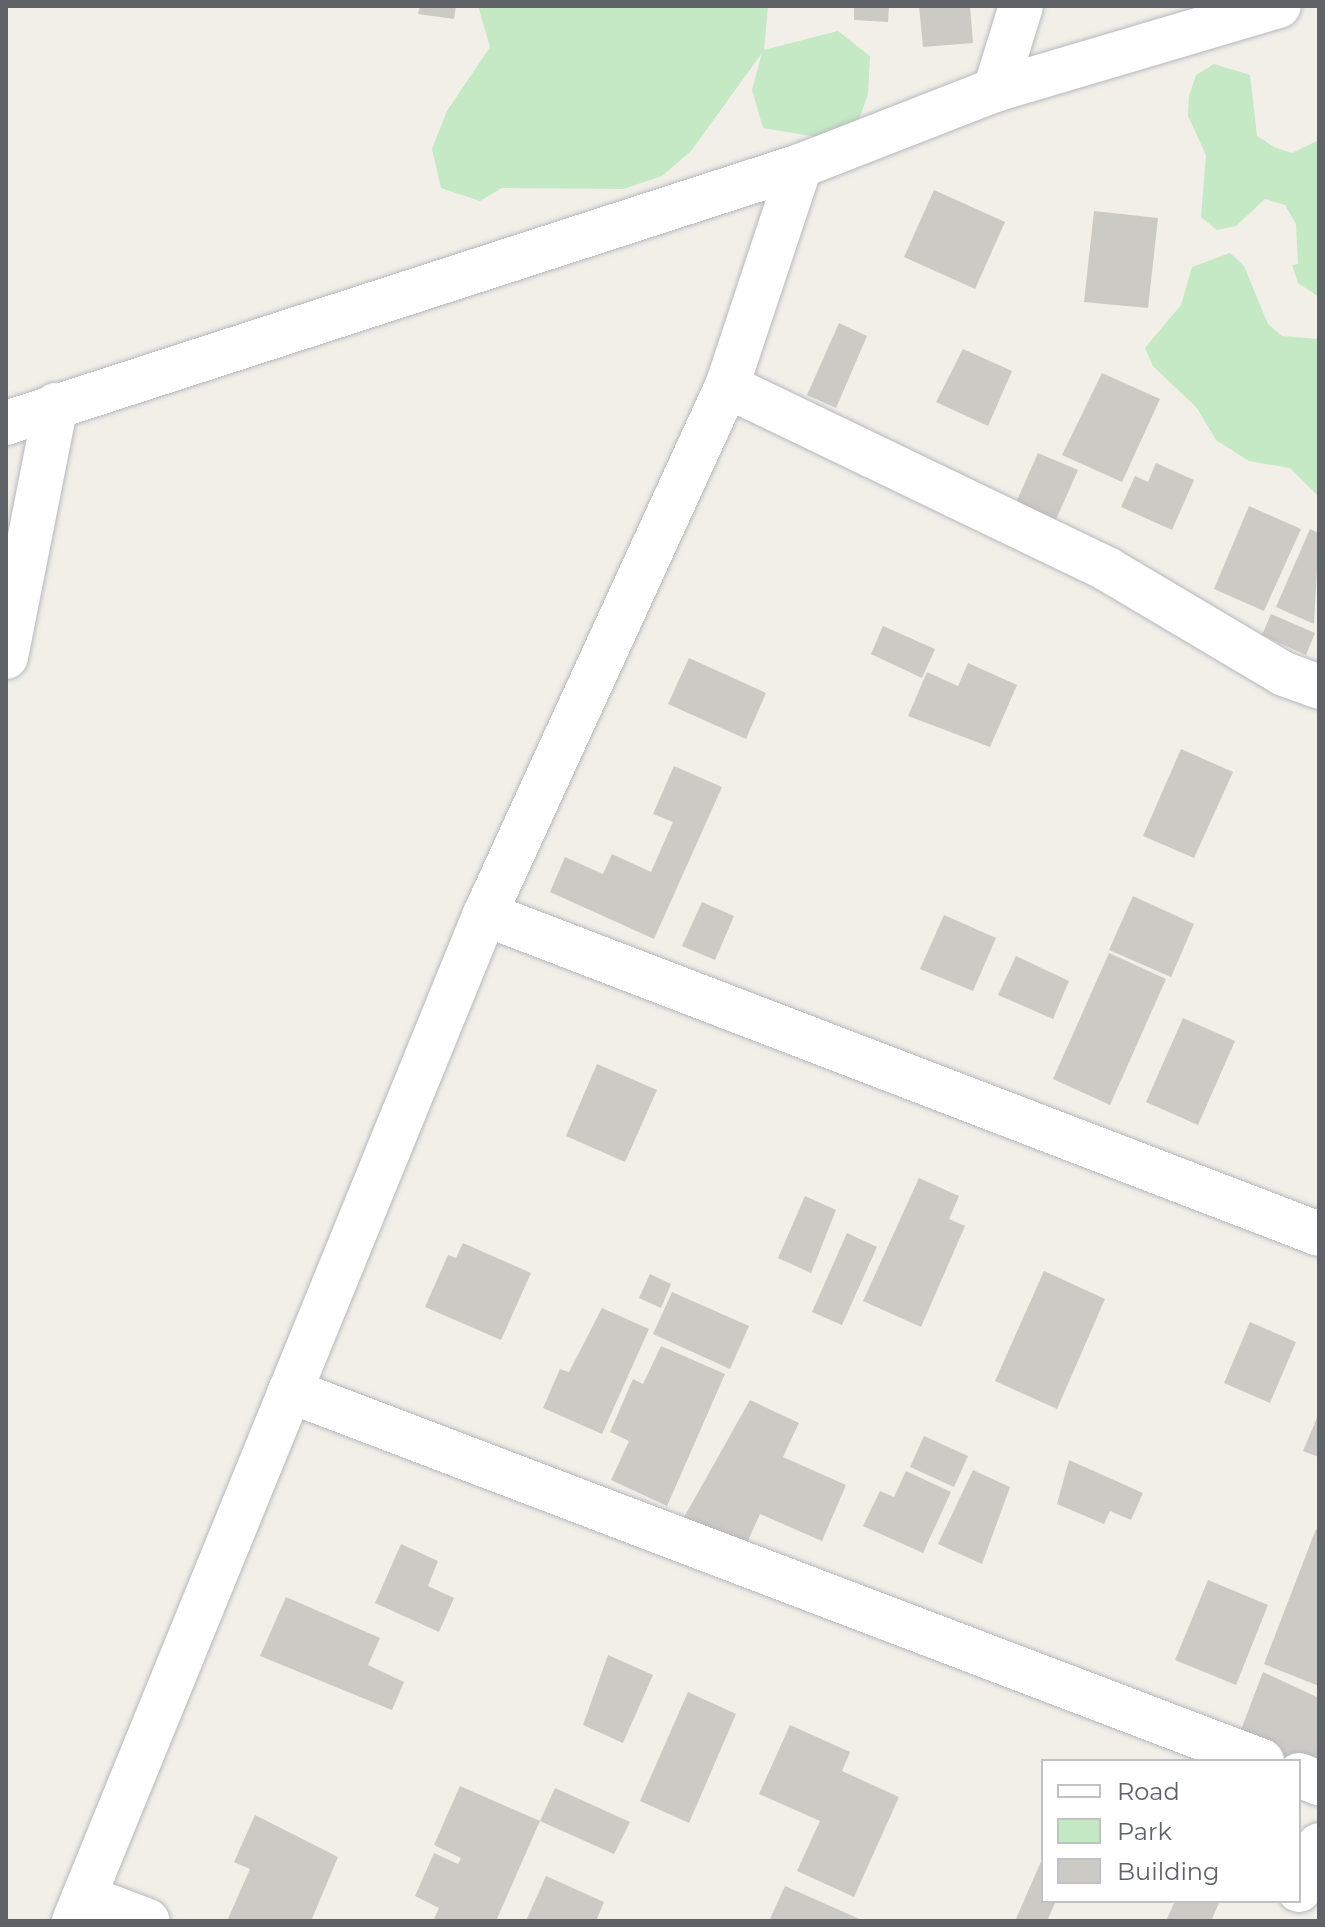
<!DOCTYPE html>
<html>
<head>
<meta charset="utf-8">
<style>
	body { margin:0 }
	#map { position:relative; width:1325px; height:1927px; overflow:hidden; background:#f1efe8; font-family:Montserrat,sans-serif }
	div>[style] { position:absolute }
	.green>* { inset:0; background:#c5e8c5 }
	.building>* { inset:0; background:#cccac5 }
	.roads { filter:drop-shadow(0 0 2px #b5b8bc) drop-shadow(0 0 2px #b5b8bc) }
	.street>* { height:44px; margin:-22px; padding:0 22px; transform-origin:22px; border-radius:22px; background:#fff }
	span { translate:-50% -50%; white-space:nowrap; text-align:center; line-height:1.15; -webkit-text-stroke:6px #fff; paint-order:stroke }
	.frame { position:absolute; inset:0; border:8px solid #5f6368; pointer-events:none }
	.legend { position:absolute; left:1041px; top:1759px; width:260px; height:144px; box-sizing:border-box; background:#fff; border:2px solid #bfc1c3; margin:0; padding:10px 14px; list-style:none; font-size:24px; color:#5f6368 }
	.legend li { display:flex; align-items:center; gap:16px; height:40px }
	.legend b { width:40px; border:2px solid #bfc1c3 }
</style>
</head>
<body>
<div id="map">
	<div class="green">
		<div style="clip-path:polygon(478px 6px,768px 6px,764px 50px,838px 31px,870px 56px,868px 94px,855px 131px,842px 141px,763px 128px,752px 90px,762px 53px,691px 151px,662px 176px,623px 189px,502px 188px,480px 201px,441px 188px,432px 149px,447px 111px,490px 47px)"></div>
		<div style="clip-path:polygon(1214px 64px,1250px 75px,1257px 136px,1274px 147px,1292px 153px,1319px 140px,1319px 297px,1298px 283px,1292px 265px,1298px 264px,1296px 224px,1285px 205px,1265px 199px,1236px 226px,1217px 230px,1201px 217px,1206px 155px,1188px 116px,1189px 96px,1196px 75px)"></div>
		<div style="clip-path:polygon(1230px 253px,1244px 266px,1268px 324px,1282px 336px,1319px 339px,1319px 497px,1290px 468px,1249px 461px,1216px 440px,1197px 408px,1153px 366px,1145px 348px,1181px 305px,1192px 267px)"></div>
	</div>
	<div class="building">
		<div style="clip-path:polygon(420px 6px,456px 6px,454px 19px,418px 14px)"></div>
		<div style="clip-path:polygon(854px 6px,889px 6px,888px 22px,854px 20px)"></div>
		<div style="clip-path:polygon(919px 6px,970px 6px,973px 43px,923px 47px)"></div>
		<div style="clip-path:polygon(934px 190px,1005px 222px,975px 289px,904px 257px)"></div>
		<div style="clip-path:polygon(1094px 211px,1158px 218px,1148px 308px,1084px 302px)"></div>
		<div style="clip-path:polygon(839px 323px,867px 336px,836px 408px,807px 395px)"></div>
		<div style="clip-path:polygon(963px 349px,1012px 371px,988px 426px,936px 402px)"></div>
		<div style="clip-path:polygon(1102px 373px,1160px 399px,1122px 482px,1062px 455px)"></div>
		<div style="clip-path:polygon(1038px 453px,1078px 470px,1050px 533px,1010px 516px)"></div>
		<div style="clip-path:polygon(1156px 463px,1194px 480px,1172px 530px,1121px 507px,1135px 476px,1148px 482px)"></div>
		<div style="clip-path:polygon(1249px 506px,1301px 529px,1264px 611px,1214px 589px)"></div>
		<div style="clip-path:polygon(1310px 529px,1319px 533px,1314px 624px,1276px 607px)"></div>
		<div style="clip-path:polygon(1271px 614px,1315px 633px,1306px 655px,1262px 635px)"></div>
		<div style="clip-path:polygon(883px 626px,935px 649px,922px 678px,871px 654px)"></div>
		<div style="clip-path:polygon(689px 658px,766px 693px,746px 739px,668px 704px)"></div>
		<div style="clip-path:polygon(968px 663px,1017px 685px,990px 747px,908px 716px,927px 672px,958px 686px)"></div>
		<div style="clip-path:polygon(1181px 749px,1233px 772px,1194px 858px,1143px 836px)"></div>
		<div style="clip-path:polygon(674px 766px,722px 787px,654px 939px,550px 892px,565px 857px,603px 874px,612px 854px,651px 872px,673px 822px,653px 814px)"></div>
		<div style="clip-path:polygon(1133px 896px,1194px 924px,1171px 977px,1109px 950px)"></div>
		<div style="clip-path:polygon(702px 902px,734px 916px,715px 960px,682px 946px)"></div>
		<div style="clip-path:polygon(944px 915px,996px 938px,973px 991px,920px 969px)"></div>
		<div style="clip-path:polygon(1109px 953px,1166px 979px,1110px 1105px,1053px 1079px)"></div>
		<div style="clip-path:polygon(1016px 956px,1069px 981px,1053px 1019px,998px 995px)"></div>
		<div style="clip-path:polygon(1183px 1018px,1235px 1041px,1198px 1125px,1146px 1102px)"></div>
		<div style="clip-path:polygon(597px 1064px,657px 1090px,625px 1162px,566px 1136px)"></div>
		<div style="clip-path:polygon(919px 1178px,959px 1196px,949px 1219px,965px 1226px,921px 1327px,863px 1301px)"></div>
		<div style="clip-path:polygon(805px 1196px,836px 1210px,811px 1273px,778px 1258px)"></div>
		<div style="clip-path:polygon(847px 1233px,877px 1247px,842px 1325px,812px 1312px)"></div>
		<div style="clip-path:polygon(463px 1243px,531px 1273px,501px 1340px,425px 1307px,448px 1255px,456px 1258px)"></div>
		<div style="clip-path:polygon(1044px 1271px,1105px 1299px,1057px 1409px,995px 1381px)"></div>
		<div style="clip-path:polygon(650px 1274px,671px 1284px,661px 1308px,639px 1298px)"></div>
		<div style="clip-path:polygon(672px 1292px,749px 1326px,730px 1369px,653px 1334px)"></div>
		<div style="clip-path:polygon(602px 1308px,649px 1329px,602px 1434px,543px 1408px,560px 1369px,569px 1372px)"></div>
		<div style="clip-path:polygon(1250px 1322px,1296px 1342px,1270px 1403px,1224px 1383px)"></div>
		<div style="clip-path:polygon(661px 1346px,725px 1374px,667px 1506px,611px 1480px,629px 1441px,610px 1432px,633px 1379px,643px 1384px)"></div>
		<div style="clip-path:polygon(750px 1400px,799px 1423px,783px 1457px,846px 1485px,822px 1541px,760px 1514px,741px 1556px,678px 1528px)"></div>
		<div style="clip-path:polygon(1319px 1413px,1319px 1457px,1303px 1451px)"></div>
		<div style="clip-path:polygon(924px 1436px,968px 1456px,954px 1487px,910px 1467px)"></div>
		<div style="clip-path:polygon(1069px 1460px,1143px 1493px,1131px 1520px,1110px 1511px,1104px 1524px,1057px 1504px)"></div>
		<div style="clip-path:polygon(973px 1470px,1010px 1487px,982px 1564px,938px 1544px)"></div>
		<div style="clip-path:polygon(906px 1471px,951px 1492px,923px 1553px,863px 1526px,880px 1491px,894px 1497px)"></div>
		<div style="clip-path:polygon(1316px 1529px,1319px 1531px,1319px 1686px,1264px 1664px)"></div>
		<div style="clip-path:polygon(401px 1544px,438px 1561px,428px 1586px,454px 1598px,439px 1632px,375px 1603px)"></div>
		<div style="clip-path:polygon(1208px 1580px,1268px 1605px,1236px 1685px,1175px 1660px)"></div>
		<div style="clip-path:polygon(286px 1597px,380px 1638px,368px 1665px,404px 1682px,392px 1710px,260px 1656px)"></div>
		<div style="clip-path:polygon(608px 1655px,653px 1675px,623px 1743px,583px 1725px)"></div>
		<div style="clip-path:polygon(1263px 1672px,1319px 1698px,1319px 1773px,1237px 1740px)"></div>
		<div style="clip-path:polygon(688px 1692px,736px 1714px,689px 1823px,640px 1801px)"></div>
		<div style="clip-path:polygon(790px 1725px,850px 1752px,842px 1771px,899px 1797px,854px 1897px,797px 1871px,820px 1821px,759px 1794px)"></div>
		<div style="clip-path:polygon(460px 1786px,540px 1821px,496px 1921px,433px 1921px,439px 1908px,415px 1896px,434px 1853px,458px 1864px,461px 1858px,434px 1845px)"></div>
		<div style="clip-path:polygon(555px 1788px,630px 1822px,614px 1854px,540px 1821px)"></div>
		<div style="clip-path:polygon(255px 1815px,338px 1857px,311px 1921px,227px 1921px,250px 1869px,234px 1862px)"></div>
		<div style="clip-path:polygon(1043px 1857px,1043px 1901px,1056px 1901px,1047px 1921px,1015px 1921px)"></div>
		<div style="clip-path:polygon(546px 1876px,604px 1902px,596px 1921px,526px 1921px)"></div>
		<div style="clip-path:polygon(785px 1886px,864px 1921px,769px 1921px)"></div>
		<div style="clip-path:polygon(1175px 1901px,1220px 1901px,1211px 1921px,1166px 1921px)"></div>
	</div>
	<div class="roads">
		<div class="street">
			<div style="left:995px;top:90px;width:88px;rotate:-72.8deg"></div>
			<div style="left:727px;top:386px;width:422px;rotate:25.7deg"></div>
			<div style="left:1107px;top:569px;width:206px;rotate:30.7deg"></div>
			<div style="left:1284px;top:674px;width:37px;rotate:20deg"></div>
			<div style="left:6px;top:423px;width:835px;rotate:-17.94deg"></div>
			<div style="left:800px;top:166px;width:209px;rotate:-21.3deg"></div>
			<div style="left:995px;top:90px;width:296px;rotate:-16.5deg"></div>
			<div style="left:6px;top:657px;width:257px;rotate:-78.8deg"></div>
			<div style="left:485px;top:914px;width:893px;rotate:20.99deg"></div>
			<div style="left:290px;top:1391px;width:1040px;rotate:20.84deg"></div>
			<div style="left:1299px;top:1775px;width:22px;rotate:22deg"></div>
			<div style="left:1299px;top:1890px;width:49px;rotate:-66deg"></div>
			<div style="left:85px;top:1897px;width:67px;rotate:20.9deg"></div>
			<div style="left:74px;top:1921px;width:1088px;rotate:-67.8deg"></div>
			<div style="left:485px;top:914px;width:581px;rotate:-65.38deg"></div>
			<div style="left:727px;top:386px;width:232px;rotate:-71.6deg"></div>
		</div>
	</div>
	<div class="frame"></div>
	<ul class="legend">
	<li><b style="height:10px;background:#fff"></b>Road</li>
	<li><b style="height:22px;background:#c5e8c5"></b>Park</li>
	<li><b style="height:22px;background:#cccac5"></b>Building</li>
	</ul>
</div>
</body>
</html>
